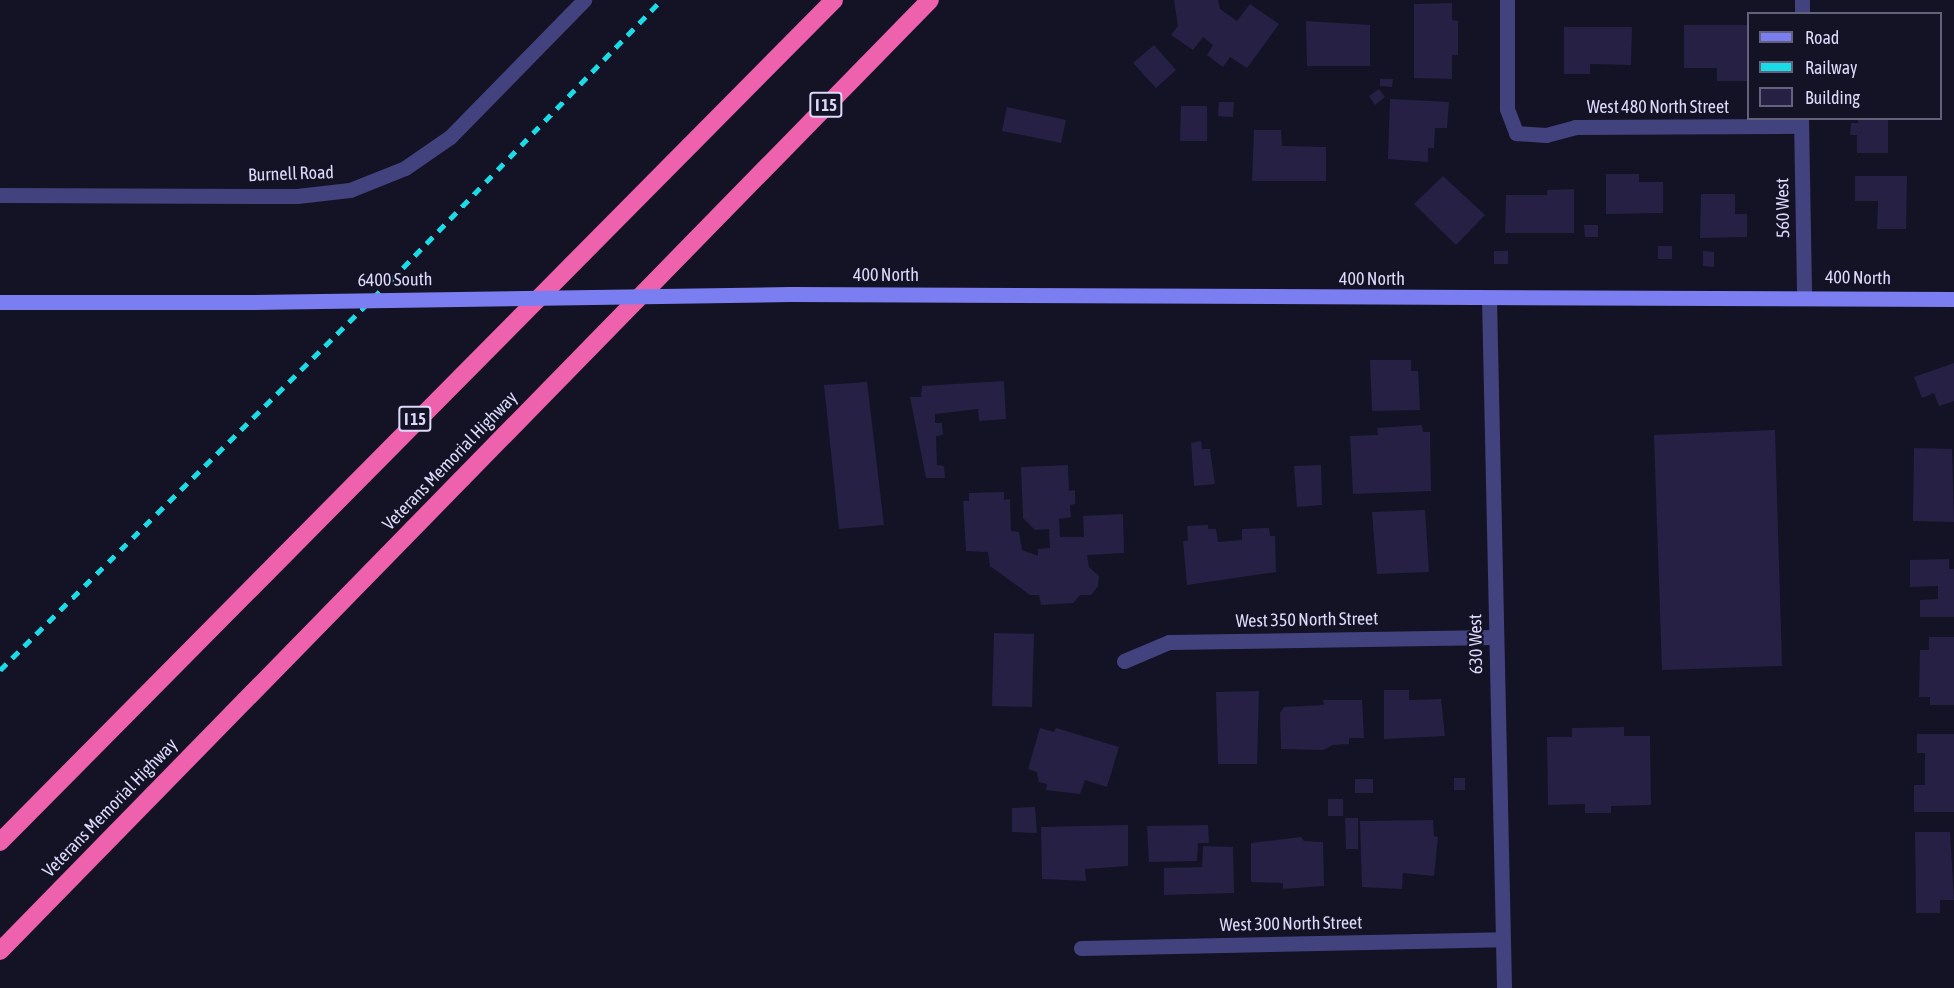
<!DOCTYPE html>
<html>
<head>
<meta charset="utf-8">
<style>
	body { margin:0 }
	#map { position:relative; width:1954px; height:988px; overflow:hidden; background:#141225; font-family:"Asap Condensed",sans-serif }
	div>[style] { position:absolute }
	.building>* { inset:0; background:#252044 }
	.minor>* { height:15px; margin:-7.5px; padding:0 7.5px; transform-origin:7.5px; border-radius:7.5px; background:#42427e }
	.tertiary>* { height:15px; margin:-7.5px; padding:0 7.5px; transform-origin:7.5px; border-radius:7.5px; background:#42427e }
	.secondary>* { height:15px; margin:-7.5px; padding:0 7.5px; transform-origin:7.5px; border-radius:7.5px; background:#7b7ef1 }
	.motorway>* { height:18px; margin:-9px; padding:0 9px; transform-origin:9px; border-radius:9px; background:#ee61ac }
	.rail>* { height:4.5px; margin-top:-2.25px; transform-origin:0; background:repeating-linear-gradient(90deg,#1adce6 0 9px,transparent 0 17px) }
	.secondary-bridge>* { height:15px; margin:-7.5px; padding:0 7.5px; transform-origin:7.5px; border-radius:7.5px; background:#7b7ef1 }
	span { translate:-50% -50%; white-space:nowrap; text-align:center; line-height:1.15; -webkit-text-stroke:4.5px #141225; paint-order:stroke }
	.shield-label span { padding:2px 4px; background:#141225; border:2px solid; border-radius:4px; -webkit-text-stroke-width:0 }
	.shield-label { font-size:16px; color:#dcd9fb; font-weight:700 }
	.street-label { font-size:18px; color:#dcd9fb }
	.legend { position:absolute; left:1747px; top:12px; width:195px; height:108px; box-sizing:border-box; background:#141225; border:2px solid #64627b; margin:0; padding:8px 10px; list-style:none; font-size:18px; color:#dcd9fb }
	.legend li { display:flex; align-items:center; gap:12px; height:30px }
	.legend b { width:30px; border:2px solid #64627b }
</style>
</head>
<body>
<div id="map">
	<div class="building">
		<div style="clip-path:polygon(1174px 0,1218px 0,1220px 9px,1237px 21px,1250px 4px,1279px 24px,1247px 68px,1230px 57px,1223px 67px,1207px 55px,1213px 45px,1203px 37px,1193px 50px,1171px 35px,1178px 26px)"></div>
		<div style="clip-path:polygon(1452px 3px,1452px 20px,1458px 21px,1458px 55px,1452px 55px,1452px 79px,1414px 78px,1414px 4px)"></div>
		<div style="clip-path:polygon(1306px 21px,1370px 25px,1370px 66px,1307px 66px)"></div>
		<div style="clip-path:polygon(1684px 25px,1748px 25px,1748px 81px,1717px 81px,1717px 68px,1684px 68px)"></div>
		<div style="clip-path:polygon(1564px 27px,1632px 27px,1631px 65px,1590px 64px,1590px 74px,1564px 74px)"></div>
		<div style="clip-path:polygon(1154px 45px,1176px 70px,1156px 88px,1133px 63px)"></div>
		<div style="clip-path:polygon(1380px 79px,1393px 79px,1392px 87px,1380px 86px)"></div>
		<div style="clip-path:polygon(1379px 89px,1385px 97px,1375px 105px,1369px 96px)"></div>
		<div style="clip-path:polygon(1390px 99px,1449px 102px,1447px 128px,1435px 128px,1434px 148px,1428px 148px,1428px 162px,1388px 159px)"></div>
		<div style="clip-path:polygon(1219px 102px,1234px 102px,1233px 117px,1218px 116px)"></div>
		<div style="clip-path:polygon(1181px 106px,1207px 106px,1207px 141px,1180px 141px)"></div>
		<div style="clip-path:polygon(1007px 107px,1066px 120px,1061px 143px,1002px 131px)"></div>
		<div style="clip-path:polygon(1858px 118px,1888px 118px,1888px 153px,1857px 153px,1857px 135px,1850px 135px,1851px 123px,1858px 123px)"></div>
		<div style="clip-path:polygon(1254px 130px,1281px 130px,1282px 146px,1326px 147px,1326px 181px,1252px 181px)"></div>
		<div style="clip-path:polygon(1606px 174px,1639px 174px,1639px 182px,1663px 182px,1663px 213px,1606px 214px)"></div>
		<div style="clip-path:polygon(1443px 176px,1485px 215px,1456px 245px,1414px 204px)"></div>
		<div style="clip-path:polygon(1855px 176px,1907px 176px,1906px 229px,1877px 229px,1878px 201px,1855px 201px)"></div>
		<div style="clip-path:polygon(1574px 189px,1574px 233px,1505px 233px,1506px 195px,1547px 195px,1547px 190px)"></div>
		<div style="clip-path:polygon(1701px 194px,1735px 194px,1735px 214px,1747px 214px,1747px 237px,1700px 238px)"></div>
		<div style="clip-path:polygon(1584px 225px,1598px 225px,1598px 237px,1585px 237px)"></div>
		<div style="clip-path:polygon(1658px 246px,1672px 246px,1672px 259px,1658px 259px)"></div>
		<div style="clip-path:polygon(1494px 251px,1508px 251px,1508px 264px,1494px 264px)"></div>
		<div style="clip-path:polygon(1703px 251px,1714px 252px,1714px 267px,1703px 266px)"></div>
		<div style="clip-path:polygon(1370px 360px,1411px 360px,1411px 371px,1418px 371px,1420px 410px,1372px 411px)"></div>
		<div style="clip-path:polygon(1954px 363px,1954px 401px,1939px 406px,1934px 393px,1922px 398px,1914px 377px)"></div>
		<div style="clip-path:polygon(1004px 381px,1006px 419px,979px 421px,978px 409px,935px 414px,935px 423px,942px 423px,943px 435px,936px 436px,937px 465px,944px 466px,945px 478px,926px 478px,910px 397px,921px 397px,922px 386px)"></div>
		<div style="clip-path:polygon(867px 382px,884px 525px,839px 529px,824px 385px)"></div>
		<div style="clip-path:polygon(1422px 425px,1423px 432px,1430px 432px,1431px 491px,1353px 494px,1350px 436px,1378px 435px,1377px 428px)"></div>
		<div style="clip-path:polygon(1775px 430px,1782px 666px,1662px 670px,1654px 435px)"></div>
		<div style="clip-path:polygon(1201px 441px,1202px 449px,1210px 449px,1215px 484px,1194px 486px,1191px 443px)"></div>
		<div style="clip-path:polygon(1914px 448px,1952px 449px,1954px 522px,1913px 521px)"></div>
		<div style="clip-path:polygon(1068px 465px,1069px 491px,1075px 490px,1075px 504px,1070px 505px,1071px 517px,1059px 519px,1060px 537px,1084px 537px,1083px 516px,1123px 514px,1124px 553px,1087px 555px,1089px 567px,1099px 576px,1098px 586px,1091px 595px,1080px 595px,1073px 603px,1041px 605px,1039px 595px,1030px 595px,990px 566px,988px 552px,966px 551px,963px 501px,969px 501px,969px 493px,1004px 492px,1004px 500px,1010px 499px,1011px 531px,1019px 532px,1022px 550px,1038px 556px,1038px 549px,1050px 548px,1049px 529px,1035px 530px,1023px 518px,1021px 467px)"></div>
		<div style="clip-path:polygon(1321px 465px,1322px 505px,1297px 507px,1294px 466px)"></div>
		<div style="clip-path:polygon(1425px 510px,1429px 572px,1377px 574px,1372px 512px)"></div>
		<div style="clip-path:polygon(1208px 525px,1208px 529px,1216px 529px,1218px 542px,1242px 540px,1242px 529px,1269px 528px,1270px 536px,1275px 536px,1276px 572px,1187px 585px,1183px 541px,1188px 541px,1187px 526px)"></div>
		<div style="clip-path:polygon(1949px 559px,1949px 569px,1954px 569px,1954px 617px,1920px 617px,1920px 600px,1938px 599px,1938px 586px,1910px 587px,1910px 560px)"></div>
		<div style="clip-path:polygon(994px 633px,1034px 634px,1032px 707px,992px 706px)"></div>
		<div style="clip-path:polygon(1929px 637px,1954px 637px,1954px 705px,1930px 705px,1930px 697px,1919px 697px,1920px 650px,1929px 650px)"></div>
		<div style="clip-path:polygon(1384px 690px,1409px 690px,1409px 700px,1441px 699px,1445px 736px,1384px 739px)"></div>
		<div style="clip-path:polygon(1259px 691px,1257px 764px,1218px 764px,1216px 692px)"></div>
		<div style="clip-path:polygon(1323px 700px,1362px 700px,1364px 738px,1349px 738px,1349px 744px,1333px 745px,1323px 750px,1281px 749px,1280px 713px,1284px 707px,1324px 705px)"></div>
		<div style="clip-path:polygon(1624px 727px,1624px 736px,1650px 736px,1651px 805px,1611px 806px,1611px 813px,1585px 813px,1585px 804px,1548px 805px,1547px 737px,1572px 737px,1572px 728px)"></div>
		<div style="clip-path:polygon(1040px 728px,1054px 732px,1056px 728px,1119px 747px,1107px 787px,1085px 780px,1080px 794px,1046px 790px,1047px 784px,1039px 782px,1037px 772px,1028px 769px)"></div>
		<div style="clip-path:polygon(1917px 734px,1954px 734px,1954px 812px,1914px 812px,1914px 785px,1925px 785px,1925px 753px,1917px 753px)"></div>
		<div style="clip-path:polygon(1454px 778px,1465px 778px,1465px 790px,1454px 790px)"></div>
		<div style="clip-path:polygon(1355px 779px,1373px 779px,1373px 793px,1355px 793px)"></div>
		<div style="clip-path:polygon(1328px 799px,1343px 799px,1343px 816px,1328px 816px)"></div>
		<div style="clip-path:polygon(1035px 807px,1037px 833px,1012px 832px,1012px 808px)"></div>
		<div style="clip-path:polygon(1345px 818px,1358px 818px,1358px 849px,1346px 849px)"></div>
		<div style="clip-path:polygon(1433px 820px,1434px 836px,1438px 837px,1434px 876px,1403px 873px,1402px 889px,1362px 887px,1360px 821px)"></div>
		<div style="clip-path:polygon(1128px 825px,1128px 866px,1085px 869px,1086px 881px,1042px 879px,1041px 827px)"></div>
		<div style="clip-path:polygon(1208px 825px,1209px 843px,1198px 843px,1197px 861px,1149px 862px,1147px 826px)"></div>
		<div style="clip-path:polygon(1915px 832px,1950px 832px,1954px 900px,1940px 900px,1940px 913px,1916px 913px)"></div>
		<div style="clip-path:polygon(1301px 837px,1304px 841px,1323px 842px,1324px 886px,1283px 889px,1283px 883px,1251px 882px,1251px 843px)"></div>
		<div style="clip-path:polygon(1203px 846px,1233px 847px,1234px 893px,1164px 895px,1164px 868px,1202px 867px)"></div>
	</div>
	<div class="minor">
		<div style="left:1507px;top:0;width:109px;rotate:90deg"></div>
		<div style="left:1507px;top:109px;width:26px;rotate:69deg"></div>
		<div style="left:1516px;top:133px;width:30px;rotate:4deg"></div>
		<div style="left:1546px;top:135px;width:30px;rotate:-15deg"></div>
		<div style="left:1575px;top:127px;width:226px;rotate:-0.3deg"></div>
		<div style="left:1802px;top:14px;width:14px;rotate:-90deg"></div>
		<div style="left:1801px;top:118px;width:179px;rotate:89deg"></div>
		<div style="left:0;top:195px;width:297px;rotate:0.2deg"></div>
		<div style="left:297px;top:196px;width:53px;rotate:-6.5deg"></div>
		<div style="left:350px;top:190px;width:59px;rotate:-21.8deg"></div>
		<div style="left:405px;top:168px;width:55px;rotate:-34.6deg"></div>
		<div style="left:450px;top:137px;width:192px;rotate:-45.6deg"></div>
		<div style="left:1124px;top:661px;width:49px;rotate:-22.9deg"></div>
		<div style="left:1169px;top:642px;width:326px;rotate:-0.9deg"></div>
		<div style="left:1081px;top:948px;width:421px;rotate:-1.2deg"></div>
	</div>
	<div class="tertiary">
		<div style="left:1489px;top:299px;width:689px;rotate:88.75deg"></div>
	</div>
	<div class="secondary">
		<div style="left:790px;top:294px;width:1164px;rotate:0.25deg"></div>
		<div style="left:0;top:302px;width:251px"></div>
	</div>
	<div class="motorway">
		<div style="left:0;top:842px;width:1185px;rotate:-45.27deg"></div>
		<div style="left:0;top:951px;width:1330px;rotate:-45.64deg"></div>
	</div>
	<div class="rail">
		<div style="left:0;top:670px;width:552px;rotate:-44.93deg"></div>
		<div style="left:391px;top:280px;width:389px;rotate:-46deg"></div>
	</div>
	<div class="secondary-bridge">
		<div style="left:251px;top:302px;width:539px;rotate:-0.85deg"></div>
	</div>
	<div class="shield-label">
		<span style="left:826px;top:105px">I 15</span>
		<span style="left:415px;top:419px">I 15</span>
	</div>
	<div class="street-label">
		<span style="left:1658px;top:107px">West 480 North Street</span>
		<span style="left:291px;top:174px;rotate:-2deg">Burnell Road</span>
		<span style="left:1783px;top:208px;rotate:-91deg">560 West</span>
		<span style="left:886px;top:275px">400 North</span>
		<span style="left:1858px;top:278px;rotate:1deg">400 North</span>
		<span style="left:1372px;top:279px">400 North</span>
		<span style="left:395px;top:280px;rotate:-1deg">6400 South</span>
		<span style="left:450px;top:461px;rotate:-46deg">Veterans Memorial Highway</span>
		<span style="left:1307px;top:620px;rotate:-1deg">West 350 North Street</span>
		<span style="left:1476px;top:644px;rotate:-91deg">630 West</span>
		<span style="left:110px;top:808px;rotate:-46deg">Veterans Memorial Highway</span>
		<span style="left:1291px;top:924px;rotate:-1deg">West 300 North Street</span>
	</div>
	<ul class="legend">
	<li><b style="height:8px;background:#7b7ef1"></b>Road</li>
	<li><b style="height:8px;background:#1adce6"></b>Railway</li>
	<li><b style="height:16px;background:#252044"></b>Building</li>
	</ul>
</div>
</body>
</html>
